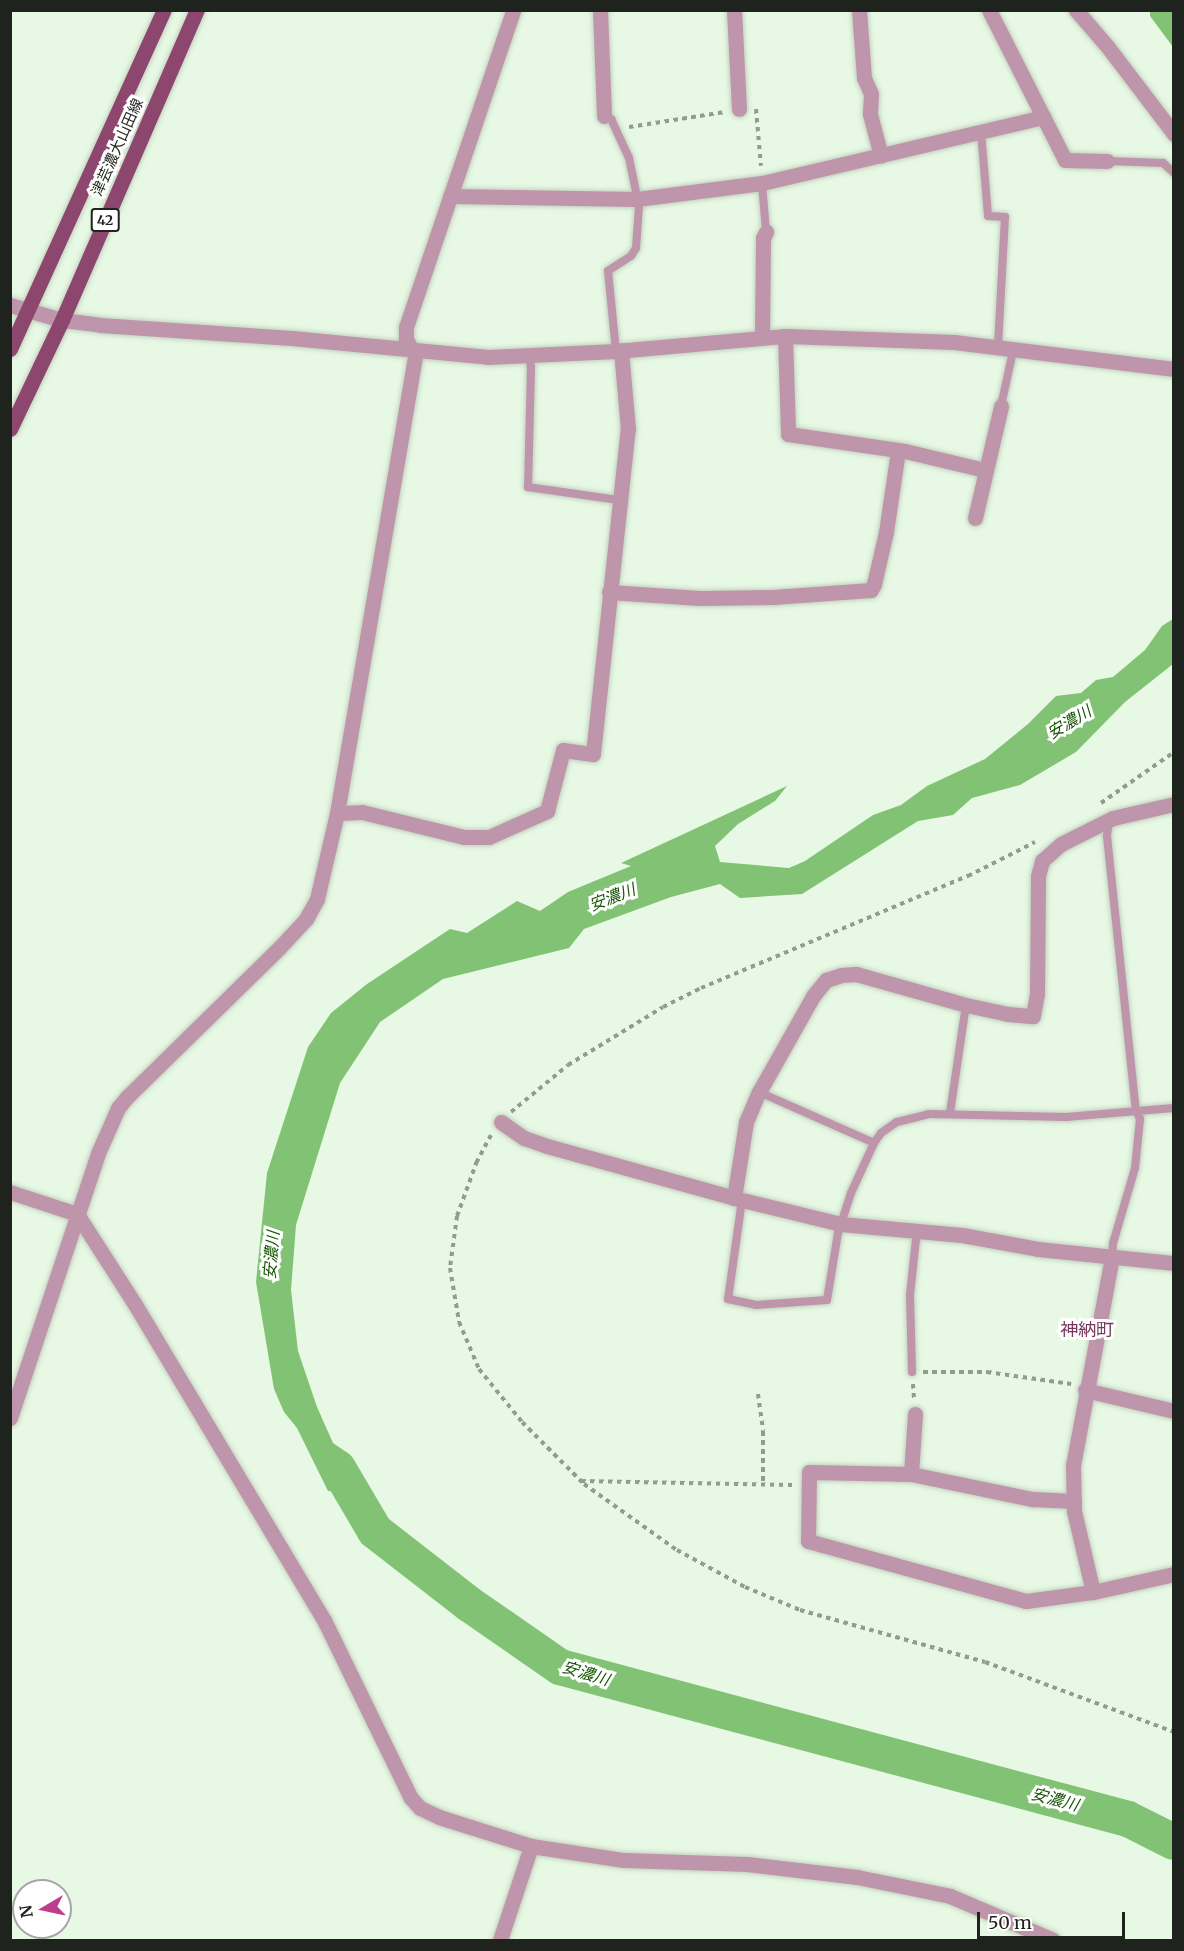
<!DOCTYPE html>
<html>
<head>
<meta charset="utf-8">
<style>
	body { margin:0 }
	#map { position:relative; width:1184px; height:1951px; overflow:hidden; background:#e7f8e4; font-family:Merriweather,"Noto Sans JP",serif }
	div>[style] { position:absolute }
	.water>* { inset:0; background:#82c274 }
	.river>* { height:36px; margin:-18px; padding:0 18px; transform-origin:18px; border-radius:18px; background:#82c274 }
	.path>* { height:4px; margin-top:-2px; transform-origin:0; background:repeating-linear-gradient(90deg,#919d8f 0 4.5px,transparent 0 9px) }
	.roads { filter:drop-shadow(0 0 2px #c3d2c0) drop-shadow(0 0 2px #c3d2c0) }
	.lane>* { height:8px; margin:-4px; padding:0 4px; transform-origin:4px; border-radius:4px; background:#be95aa }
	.street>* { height:15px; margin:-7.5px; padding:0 7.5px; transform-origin:7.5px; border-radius:7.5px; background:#be95aa }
	.primary>* { height:15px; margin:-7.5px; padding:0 7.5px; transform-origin:7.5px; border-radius:7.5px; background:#8d466e }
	span { translate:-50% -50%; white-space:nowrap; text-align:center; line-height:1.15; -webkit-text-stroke:6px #fff; paint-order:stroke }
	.shield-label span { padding:2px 4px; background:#fff; border:2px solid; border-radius:4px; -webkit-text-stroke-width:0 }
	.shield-label { font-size:14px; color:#1e241d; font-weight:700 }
	.street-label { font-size:15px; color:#1e241d }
	.water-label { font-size:16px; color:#145300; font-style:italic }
	.quarter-label { font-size:18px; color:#77385c }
	.frame { position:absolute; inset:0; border:12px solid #1e241d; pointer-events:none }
	.north { position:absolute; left:12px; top:1879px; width:60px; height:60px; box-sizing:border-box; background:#fff; border:2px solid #a5a7a5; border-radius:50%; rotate:261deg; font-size:16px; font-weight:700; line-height:24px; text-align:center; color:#1e241d }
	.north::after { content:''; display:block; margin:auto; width:21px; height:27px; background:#bc3e8c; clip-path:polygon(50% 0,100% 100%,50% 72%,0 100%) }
	.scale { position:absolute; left:977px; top:1912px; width:148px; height:27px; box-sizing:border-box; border:3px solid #1e241d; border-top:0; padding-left:8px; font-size:18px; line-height:21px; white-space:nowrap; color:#1e241d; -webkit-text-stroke:4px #fff; paint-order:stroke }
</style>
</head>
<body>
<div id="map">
	<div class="water">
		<div style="clip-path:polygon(1150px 11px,1173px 11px,1173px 47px,1150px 16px)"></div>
		<div style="clip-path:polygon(1173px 619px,1173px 664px,1125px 702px,1076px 752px,1020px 785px,972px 798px,953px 815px,918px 821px,802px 894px,740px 898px,720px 884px,671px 897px,584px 929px,569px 948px,443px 979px,380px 1022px,340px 1083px,296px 1225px,291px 1290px,298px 1351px,317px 1407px,333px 1443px,349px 1454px,366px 1525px,344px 1492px,328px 1491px,297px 1428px,284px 1412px,274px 1389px,256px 1282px,267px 1173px,308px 1047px,331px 1013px,367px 984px,450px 929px,467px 933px,517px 901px,540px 911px,568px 892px,631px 866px,621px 863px,787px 786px,775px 801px,738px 824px,715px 846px,720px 862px,789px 868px,805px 861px,873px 815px,901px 805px,927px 786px,985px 759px,1028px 724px,1056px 696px,1081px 693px,1096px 680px,1113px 677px,1145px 650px,1162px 626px)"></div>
	</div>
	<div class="river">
		<div style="left:338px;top:1468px;width:73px;rotate:59.6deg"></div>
		<div style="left:375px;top:1531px;width:119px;rotate:37.8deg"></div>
		<div style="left:469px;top:1604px;width:111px;rotate:34.7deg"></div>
		<div style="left:560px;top:1667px;width:588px;rotate:14.98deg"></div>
		<div style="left:1128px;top:1819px;width:51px;rotate:26.6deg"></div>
	</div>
	<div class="path">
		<div style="left:756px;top:109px;width:57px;rotate:85deg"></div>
		<div style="left:629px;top:127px;width:97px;rotate:-8.9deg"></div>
		<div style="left:1101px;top:803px;width:89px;rotate:-34.9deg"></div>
		<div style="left:511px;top:1112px;width:74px;rotate:-39.5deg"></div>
		<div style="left:568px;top:1065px;width:111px;rotate:-31.4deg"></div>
		<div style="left:663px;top:1007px;width:42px;rotate:-26.6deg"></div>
		<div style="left:701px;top:988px;width:290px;rotate:-22.8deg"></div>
		<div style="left:968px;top:876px;width:75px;rotate:-26.9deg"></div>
		<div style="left:491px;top:1135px;width:30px;rotate:118deg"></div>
		<div style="left:477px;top:1161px;width:59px;rotate:110deg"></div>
		<div style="left:457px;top:1216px;width:52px;rotate:97.7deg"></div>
		<div style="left:450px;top:1268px;width:55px;rotate:80.5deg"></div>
		<div style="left:459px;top:1322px;width:51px;rotate:66.9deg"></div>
		<div style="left:479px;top:1369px;width:68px;rotate:50.9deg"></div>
		<div style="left:522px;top:1422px;width:88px;rotate:45deg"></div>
		<div style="left:584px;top:1484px;width:114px;rotate:35.4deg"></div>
		<div style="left:677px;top:1550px;width:77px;rotate:28.6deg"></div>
		<div style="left:745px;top:1587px;width:60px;rotate:22.7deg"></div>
		<div style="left:800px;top:1610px;width:192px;rotate:15.7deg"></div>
		<div style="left:985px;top:1662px;width:202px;rotate:20.3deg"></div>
		<div style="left:923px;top:1372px;width:64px"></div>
		<div style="left:987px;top:1372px;width:85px;rotate:8.1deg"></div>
		<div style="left:913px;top:1384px;width:16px;rotate:86deg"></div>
		<div style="left:758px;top:1394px;width:37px;rotate:82deg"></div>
		<div style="left:763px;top:1431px;width:53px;rotate:90deg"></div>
		<div style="left:581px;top:1481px;width:212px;rotate:1.1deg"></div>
	</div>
	<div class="roads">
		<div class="lane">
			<div style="left:604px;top:116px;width:8px;rotate:23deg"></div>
			<div style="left:611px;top:119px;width:43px;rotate:65.2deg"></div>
			<div style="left:629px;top:158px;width:49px;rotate:78.2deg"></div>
			<div style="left:639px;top:206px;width:42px;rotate:94.1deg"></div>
			<div style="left:636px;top:248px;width:9px;rotate:122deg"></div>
			<div style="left:631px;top:256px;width:27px;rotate:147deg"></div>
			<div style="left:608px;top:271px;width:80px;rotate:84.3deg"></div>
			<div style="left:981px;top:132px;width:84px;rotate:85.2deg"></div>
			<div style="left:988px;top:216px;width:17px;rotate:3deg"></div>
			<div style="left:1005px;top:217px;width:131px;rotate:93.1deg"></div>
			<div style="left:1107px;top:161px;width:56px;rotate:2deg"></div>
			<div style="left:1163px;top:163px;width:15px;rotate:42deg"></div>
			<div style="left:762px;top:183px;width:49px;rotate:85.3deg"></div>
			<div style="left:529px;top:356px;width:11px;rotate:80deg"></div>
			<div style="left:531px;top:367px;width:120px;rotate:91.4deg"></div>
			<div style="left:528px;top:487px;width:91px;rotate:8.2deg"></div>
			<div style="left:1001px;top:406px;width:56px;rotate:-77.7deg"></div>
			<div style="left:1109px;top:820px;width:16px;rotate:97deg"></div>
			<div style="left:1107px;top:836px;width:276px;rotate:84deg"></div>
			<div style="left:1136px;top:1110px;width:10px;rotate:66deg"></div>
			<div style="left:1140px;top:1119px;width:49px;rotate:95.8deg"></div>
			<div style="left:1135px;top:1168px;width:78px;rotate:106.3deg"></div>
			<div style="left:1113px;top:1243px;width:14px;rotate:94deg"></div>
			<div style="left:759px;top:1092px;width:126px;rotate:23.9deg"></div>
			<div style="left:950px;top:1113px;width:109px;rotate:-81.6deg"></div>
			<div style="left:742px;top:1200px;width:100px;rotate:98deg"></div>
			<div style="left:728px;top:1299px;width:29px;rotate:12deg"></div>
			<div style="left:756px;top:1305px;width:71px;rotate:-4deg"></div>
			<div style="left:827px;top:1300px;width:68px;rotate:-80.7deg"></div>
			<div style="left:838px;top:1233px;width:42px;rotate:-72deg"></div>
			<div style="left:851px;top:1193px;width:55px;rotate:-65.3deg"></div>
			<div style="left:874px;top:1143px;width:12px;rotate:-55deg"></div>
			<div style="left:881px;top:1133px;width:19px;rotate:-35deg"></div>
			<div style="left:897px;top:1122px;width:33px;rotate:-14deg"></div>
			<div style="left:929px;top:1114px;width:137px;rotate:1.3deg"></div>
			<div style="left:1066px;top:1117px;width:108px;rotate:-4.8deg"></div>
			<div style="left:912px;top:1372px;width:77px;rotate:-91.5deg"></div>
			<div style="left:910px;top:1295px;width:56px;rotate:-83.9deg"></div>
			<div style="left:916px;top:1239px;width:9px;rotate:-63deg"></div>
		</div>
		<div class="street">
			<div style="left:600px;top:10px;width:106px;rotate:87.8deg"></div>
			<div style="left:734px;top:10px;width:99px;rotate:87.1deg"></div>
			<div style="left:859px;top:10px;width:68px;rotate:85.8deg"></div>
			<div style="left:864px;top:78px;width:17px;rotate:66deg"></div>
			<div style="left:871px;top:94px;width:20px;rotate:93deg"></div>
			<div style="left:870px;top:114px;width:43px;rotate:75.3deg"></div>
			<div style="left:989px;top:10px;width:168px;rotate:63.1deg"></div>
			<div style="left:1065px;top:160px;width:42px;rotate:1.4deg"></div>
			<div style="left:1076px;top:10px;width:48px;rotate:49.3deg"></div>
			<div style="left:1107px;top:46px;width:111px;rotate:52.7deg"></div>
			<div style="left:450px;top:196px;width:187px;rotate:0.9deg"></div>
			<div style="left:637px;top:199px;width:126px;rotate:-7.3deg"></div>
			<div style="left:762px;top:183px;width:289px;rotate:-13.2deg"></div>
			<div style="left:10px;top:305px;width:54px;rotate:16.1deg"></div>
			<div style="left:62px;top:320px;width:38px;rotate:7deg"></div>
			<div style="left:100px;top:325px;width:192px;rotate:3.9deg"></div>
			<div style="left:292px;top:338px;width:197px;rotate:5.5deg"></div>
			<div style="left:488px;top:357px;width:128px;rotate:-2.7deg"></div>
			<div style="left:616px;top:351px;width:170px;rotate:-5.1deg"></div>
			<div style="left:785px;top:336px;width:169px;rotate:2deg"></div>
			<div style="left:954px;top:342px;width:222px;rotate:7deg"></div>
			<div style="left:762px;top:336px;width:98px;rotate:-89.4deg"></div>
			<div style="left:763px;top:238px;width:7px;rotate:-63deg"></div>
			<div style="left:785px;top:336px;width:98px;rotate:88.2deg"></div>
			<div style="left:788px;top:434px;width:118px;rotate:8.3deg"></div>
			<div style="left:905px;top:451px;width:82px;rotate:13.4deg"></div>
			<div style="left:412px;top:350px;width:13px;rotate:-119deg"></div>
			<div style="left:406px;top:339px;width:12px;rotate:-90deg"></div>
			<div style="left:406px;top:327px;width:335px;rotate:-71.3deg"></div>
			<div style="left:975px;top:518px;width:115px;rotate:-76.9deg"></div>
			<div style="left:609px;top:592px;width:91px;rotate:3.8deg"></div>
			<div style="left:700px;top:598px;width:73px;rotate:-0.8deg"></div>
			<div style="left:773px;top:597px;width:98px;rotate:-4.1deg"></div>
			<div style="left:871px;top:590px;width:7px;rotate:-63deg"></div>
			<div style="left:874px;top:584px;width:53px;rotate:-77deg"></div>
			<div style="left:886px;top:532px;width:82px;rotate:-81.6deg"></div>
			<div style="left:337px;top:813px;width:25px;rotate:-2deg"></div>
			<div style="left:362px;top:812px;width:105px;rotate:13.8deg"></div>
			<div style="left:464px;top:837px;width:25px"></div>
			<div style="left:489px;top:837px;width:64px;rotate:-24.1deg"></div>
			<div style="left:547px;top:811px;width:63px;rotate:-75.3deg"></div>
			<div style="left:563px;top:750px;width:30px;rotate:8deg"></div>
			<div style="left:593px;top:754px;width:327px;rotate:-83.9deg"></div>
			<div style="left:628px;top:429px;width:79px;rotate:-95.1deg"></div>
			<div style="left:501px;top:1122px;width:28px;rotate:35deg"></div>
			<div style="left:524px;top:1138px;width:24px;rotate:19deg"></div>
			<div style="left:547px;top:1146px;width:194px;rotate:15.5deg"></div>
			<div style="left:734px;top:1198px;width:110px;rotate:13.7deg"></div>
			<div style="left:841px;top:1224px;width:121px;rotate:5.2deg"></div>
			<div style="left:962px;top:1235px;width:77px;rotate:10.4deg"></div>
			<div style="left:1038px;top:1249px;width:137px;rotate:5.9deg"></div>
			<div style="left:10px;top:1192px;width:71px;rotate:18.2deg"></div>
			<div style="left:77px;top:1214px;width:109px;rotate:57.3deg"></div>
			<div style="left:136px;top:1306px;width:366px;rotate:59.1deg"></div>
			<div style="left:324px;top:1620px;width:198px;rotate:64deg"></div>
			<div style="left:411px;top:1798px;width:13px;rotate:48deg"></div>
			<div style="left:420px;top:1808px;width:21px;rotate:25deg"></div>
			<div style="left:439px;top:1817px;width:96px;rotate:17.5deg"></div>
			<div style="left:531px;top:1846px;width:94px;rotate:8.6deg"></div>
			<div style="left:624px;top:1860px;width:123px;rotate:1.9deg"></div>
			<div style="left:747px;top:1864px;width:111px;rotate:6.7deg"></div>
			<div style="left:857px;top:1877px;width:95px;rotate:11.5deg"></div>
			<div style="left:950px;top:1896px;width:112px;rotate:23.1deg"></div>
			<div style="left:734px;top:1198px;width:77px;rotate:-81deg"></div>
			<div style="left:746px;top:1122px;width:33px;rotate:-67deg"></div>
			<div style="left:759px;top:1092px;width:110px;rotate:-60.6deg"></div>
			<div style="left:813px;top:996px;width:21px;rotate:-51deg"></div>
			<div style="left:826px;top:980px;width:16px;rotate:-18deg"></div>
			<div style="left:841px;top:975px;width:15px;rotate:-4deg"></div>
			<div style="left:856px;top:974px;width:114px;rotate:15.7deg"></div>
			<div style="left:966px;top:1005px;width:43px;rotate:12.1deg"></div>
			<div style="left:1008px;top:1014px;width:25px;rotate:5deg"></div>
			<div style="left:1033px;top:1016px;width:22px;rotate:-80deg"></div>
			<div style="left:1037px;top:994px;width:118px;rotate:-89.5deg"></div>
			<div style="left:1038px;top:876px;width:16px;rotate:-75deg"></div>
			<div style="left:1042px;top:861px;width:25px;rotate:-42deg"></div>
			<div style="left:1061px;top:844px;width:58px;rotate:-26.6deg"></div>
			<div style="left:1113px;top:818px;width:63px;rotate:-12.9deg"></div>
			<div style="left:1112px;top:1257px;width:212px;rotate:100.6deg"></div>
			<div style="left:1073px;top:1465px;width:46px;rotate:88.8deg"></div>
			<div style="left:1074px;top:1511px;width:83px;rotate:76.8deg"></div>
			<div style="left:1093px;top:1592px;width:83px;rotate:-12.5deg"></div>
			<div style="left:1085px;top:1390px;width:91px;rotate:13.3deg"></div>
			<div style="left:915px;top:1414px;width:60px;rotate:93.8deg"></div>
			<div style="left:911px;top:1474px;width:124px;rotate:11.7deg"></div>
			<div style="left:1032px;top:1499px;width:42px;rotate:2.7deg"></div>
			<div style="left:10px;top:1418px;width:281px;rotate:-71.6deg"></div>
			<div style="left:99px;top:1151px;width:47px;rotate:-66.2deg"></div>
			<div style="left:118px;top:1108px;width:14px;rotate:-51deg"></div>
			<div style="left:127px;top:1097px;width:213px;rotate:-44.4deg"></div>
			<div style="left:279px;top:948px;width:40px;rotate:-47deg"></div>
			<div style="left:306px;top:919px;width:23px;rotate:-61deg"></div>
			<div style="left:317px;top:899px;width:88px;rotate:-76.9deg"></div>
			<div style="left:337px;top:813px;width:469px;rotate:-80.3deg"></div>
			<div style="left:911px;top:1474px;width:102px;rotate:-178.9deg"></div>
			<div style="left:809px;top:1472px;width:69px;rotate:90.8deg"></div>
			<div style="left:808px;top:1541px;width:226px;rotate:15.4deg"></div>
			<div style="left:1026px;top:1601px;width:68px;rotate:-7.7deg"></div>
			<div style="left:500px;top:1940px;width:99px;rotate:-71.7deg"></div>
		</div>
		<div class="primary">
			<div style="left:10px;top:349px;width:372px;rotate:-65.6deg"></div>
			<div style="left:10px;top:429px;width:121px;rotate:-64.5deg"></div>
			<div style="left:62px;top:320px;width:338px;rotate:-66.5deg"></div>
		</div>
	</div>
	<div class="shield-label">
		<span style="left:105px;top:220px">42</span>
	</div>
	<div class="street-label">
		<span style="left:117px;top:147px;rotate:-66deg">津芸濃大山田線</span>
	</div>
	<div class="water-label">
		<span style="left:1069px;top:722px;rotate:-31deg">安濃川</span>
		<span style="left:612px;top:897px;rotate:-21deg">安濃川</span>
		<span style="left:271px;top:1255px;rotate:-85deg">安濃川</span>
		<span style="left:586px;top:1673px;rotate:17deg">安濃川</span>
		<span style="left:1055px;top:1799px;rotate:15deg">安濃川</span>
	</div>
	<div class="quarter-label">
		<span style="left:1087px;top:1330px">神納町</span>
	</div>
	<div class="frame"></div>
	<div class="north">N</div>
	<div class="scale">50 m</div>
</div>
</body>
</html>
